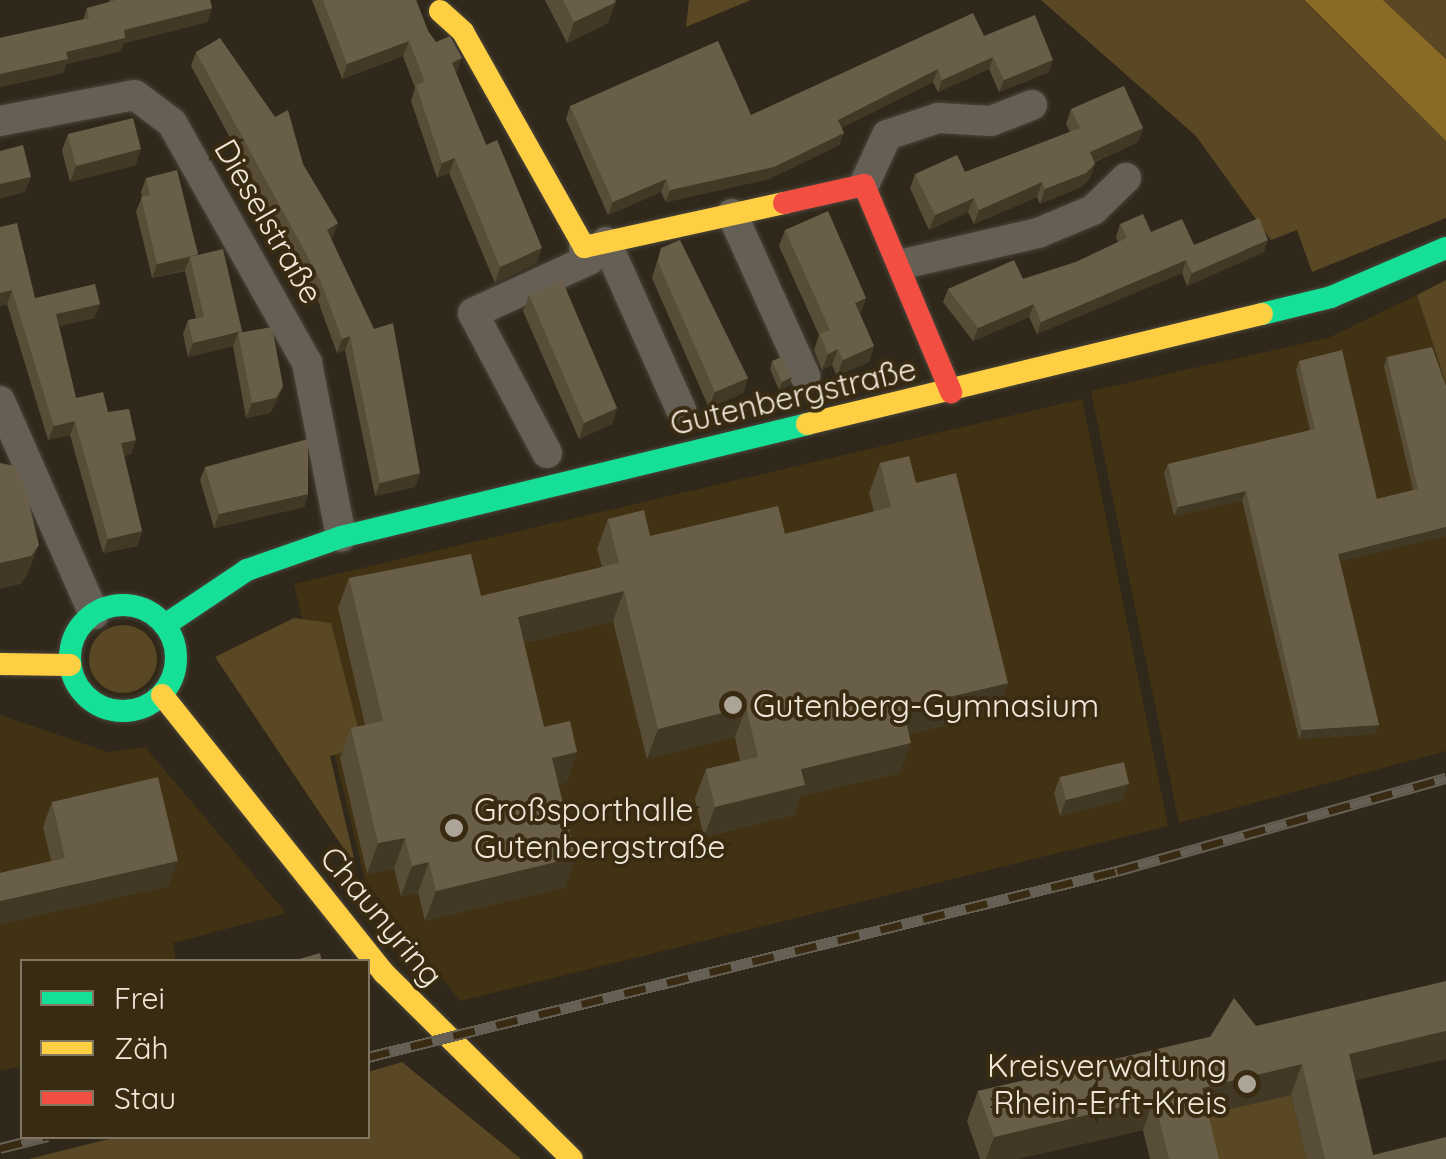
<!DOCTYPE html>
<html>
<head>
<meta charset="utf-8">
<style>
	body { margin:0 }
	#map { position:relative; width:1446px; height:1159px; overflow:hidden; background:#30281a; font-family:Quicksand,sans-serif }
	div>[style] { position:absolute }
	.built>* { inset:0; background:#413214 }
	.green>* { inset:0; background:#5a4723 }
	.round { border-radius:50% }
	.water>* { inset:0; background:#8b6a26 }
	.roads { filter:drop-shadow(0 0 2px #4a4439) drop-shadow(0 0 2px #4a4439) }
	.street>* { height:30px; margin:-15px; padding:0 15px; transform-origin:15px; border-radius:15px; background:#665f56 }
	.fast>* { height:22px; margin:-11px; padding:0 11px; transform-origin:11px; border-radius:11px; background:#16e098 }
	.fast>.ring { margin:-11px; padding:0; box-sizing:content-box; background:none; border:22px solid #16e098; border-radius:50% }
	.slow>* { height:22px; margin:-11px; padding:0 11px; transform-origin:11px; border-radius:11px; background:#ffcf43 }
	.jam>* { height:22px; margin:-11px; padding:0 11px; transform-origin:11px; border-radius:11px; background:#f24e42 }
	.rail>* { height:11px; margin-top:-5.5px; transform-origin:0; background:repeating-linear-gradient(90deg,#382b12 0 22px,#665f54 0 44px); box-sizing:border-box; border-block:2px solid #665f54 }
	.wall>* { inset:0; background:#584e38 }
	.shaded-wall>* { inset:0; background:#413825 }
	.building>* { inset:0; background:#695f49 }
	.dots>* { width:28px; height:28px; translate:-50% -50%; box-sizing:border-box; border:5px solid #382b12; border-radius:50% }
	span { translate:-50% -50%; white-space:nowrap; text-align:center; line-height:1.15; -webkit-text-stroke:8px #382b12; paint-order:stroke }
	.street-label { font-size:32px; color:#efe7d8 }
	.poi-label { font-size:32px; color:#efe7d8 }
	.left { translate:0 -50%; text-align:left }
	.right { translate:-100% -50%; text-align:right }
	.legend { position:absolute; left:20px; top:959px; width:350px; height:180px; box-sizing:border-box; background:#382b12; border:2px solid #817661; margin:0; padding:12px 18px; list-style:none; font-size:30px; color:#efe7d8 }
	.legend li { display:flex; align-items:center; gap:20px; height:50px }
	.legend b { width:50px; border:2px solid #817661 }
</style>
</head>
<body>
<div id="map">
	<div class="built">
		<div style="clip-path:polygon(1417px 295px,1446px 384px,1446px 751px,1179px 823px,1091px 391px,1328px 338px)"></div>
		<div style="clip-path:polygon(1082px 399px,1168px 826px,460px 1001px,365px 881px,294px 584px)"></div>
		<div style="clip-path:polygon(0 715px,108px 752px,145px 747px,286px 913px,173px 943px,176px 961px,22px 962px,22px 1066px,0 1071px)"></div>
	</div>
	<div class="green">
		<div style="clip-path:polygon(689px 0,751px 0,686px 27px)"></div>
		<div style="clip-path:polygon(1041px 0,1303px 0,1446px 141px,1446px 218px,1312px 272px,1297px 230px,1271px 240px,1196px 136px)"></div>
		<div style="clip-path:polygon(1383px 0,1446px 0,1446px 59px)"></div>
		<div style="clip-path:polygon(1446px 280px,1446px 384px,1417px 295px)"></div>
		<div style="clip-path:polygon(294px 618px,331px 623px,363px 747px,330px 756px,356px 867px,215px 657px)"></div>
		<div class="round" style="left:89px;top:625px;width:68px;height:68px"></div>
		<div style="clip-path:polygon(402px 1062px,521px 1159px,29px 1159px,117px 1137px,368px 1136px,368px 1072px)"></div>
		<div style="clip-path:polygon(1291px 1095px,1306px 1159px,1200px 1159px,1191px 1118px)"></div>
	</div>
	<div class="water">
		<div style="clip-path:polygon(1304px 0,1383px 0,1446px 59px,1446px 141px)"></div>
	</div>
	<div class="roads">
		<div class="street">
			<div style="left:0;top:121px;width:137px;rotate:-10.9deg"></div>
			<div style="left:135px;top:95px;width:46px;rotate:37.1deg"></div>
			<div style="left:172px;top:123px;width:275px;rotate:60.6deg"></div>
			<div style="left:307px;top:363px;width:177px;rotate:78.9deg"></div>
			<div style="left:864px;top:185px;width:55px;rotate:-65.3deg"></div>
			<div style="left:887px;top:135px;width:54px;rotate:-18.4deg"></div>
			<div style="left:938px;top:118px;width:53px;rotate:3.2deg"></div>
			<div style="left:991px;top:121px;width:44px;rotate:-21.3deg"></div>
			<div style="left:732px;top:214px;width:178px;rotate:65.7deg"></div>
			<div style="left:606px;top:242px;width:184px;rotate:65.9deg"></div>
			<div style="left:903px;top:264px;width:139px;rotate:-12.9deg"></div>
			<div style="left:1038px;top:233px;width:60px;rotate:-22.7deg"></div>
			<div style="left:1093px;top:210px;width:46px;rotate:-44.1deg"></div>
			<div style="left:0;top:401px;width:233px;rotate:66.2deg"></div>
			<div style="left:547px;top:453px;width:158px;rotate:-117.9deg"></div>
			<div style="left:473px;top:313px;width:128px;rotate:-24.6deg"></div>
			<div style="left:589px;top:260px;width:14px;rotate:-111deg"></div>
		</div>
		<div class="fast">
			<div style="left:1262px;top:314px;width:71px;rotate:-13.8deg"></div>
			<div style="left:1331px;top:297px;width:125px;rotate:-23.1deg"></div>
			<div class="ring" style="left:70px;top:605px;width:84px;height:84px"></div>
			<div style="left:165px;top:625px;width:99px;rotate:-33.9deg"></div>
			<div style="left:247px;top:570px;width:100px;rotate:-19.3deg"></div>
			<div style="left:341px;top:537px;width:480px;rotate:-13.6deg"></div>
		</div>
		<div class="slow">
			<div style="left:440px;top:11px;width:31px;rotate:42deg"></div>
			<div style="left:463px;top:32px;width:247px;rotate:60.6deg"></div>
			<div style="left:584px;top:247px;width:205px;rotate:-12.4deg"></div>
			<div style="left:807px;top:424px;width:468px;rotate:-13.6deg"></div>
			<div style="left:0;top:664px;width:70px;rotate:0.8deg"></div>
			<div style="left:162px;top:695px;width:356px;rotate:51.4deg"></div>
			<div style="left:384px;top:973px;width:264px;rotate:44.7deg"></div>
		</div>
		<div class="jam">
			<div style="left:784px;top:203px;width:82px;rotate:-12.7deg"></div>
			<div style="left:864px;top:185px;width:225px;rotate:67.2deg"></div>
		</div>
	</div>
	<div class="rail">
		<div style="left:368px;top:1057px;width:772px;rotate:-13.95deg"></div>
		<div style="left:1117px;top:871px;width:342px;rotate:-15.8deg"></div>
		<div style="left:0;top:1148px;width:49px;rotate:-14deg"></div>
	</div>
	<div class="wall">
		<div style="clip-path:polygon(109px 0,210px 0,212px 8px,207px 22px,124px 43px,121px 51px,66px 64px,63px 73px,0 87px,0 38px,83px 20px,87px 8px,109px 3px)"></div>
		<div style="clip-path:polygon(312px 0,416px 0,428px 31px,456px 74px,537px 263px,495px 283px,449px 173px,437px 178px,411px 101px,415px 88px,403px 56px,342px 79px)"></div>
		<div style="clip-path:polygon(545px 0,615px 0,608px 23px,567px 43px)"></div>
		<div style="clip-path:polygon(984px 36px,1049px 72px,999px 92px,989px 69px,938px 92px,933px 82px,841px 128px,844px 133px,839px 145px,769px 179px,666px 202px,661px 192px,608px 215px,566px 119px,570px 106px,751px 115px)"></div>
		<div style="clip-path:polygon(196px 52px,303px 164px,333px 237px,331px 238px,420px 473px,415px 487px,375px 496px,345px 350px,337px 353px,315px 293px,191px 66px)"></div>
		<div style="clip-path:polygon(1071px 109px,1143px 128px,1138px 142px,1095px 162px,1090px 178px,1081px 187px,1040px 204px,1037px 197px,974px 224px,968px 212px,929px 230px,910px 188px,915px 174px,965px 172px,1070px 132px,1066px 124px)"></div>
		<div style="clip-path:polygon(68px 134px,136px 165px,70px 182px,62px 150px)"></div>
		<div style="clip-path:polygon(146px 178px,198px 255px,242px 331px,283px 386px,277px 401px,270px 413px,246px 418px,233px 346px,188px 357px,183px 334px,188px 320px,196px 319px,185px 271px,152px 278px,136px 211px,142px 197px,141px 192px)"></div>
		<div style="clip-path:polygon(1120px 224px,1194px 245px,1264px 252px,1187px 286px,1182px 273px,1037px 334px,1029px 317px,973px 341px,943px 302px,948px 289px,1023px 279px,1076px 262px,1118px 242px,1116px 237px)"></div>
		<div style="clip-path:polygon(0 227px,35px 298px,100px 304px,94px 318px,59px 326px,76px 398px,108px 412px,136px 440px,131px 454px,124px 456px,142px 531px,137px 546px,103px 553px,70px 435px,48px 440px,7px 304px,0 306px)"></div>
		<div style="clip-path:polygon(785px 230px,866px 298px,860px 314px,874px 346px,869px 362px,837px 376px,832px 365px,822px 370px,814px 350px,819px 335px,779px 246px)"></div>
		<div style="clip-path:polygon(661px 248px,748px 378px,743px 393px,709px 408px,652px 278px)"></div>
		<div style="clip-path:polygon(529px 295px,617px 408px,612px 424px,579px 439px,523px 311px)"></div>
		<div style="clip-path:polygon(1387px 357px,1446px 536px,1340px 561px,1379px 725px,1375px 734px,1299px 739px,1242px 500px,1174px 516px,1164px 473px,1168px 464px,1310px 430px,1296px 370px,1299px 361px,1377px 499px,1413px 490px,1384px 366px)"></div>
		<div style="clip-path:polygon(772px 361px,789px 386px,779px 390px,770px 369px)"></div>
		<div style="clip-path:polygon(880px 463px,916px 483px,1008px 683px,997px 713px,909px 734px,900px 773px,801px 796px,794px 815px,704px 837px,695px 799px,706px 769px,740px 761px,735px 737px,647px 759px,613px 621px,524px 643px,544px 727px,577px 752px,566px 783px,558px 784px,565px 887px,425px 921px,418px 892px,401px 896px,394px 868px,367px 874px,340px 758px,351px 728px,365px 725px,338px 608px,349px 578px,481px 596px,602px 567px,597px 549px,608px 519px,650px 536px,785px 534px,874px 512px,869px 493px)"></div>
		<div style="clip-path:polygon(205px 467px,308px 494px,304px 507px,214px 528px,200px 480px)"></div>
		<div style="clip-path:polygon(1060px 777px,1123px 800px,1060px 816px,1054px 793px)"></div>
		<div style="clip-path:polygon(52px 802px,169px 886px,0 924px,0 873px,51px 861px,43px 827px)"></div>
		<div style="clip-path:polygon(1256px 1026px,1446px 1059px,1355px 1080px,1373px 1155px,1446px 1159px,1306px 1159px,1291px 1095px,1208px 1114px,1219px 1159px,1150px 1159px,1143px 1130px,1017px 1159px,980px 1159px,967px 1121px,978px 1091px)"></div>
	</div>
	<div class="shaded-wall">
		<div style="clip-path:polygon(616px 2px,608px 23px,567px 43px,574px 22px)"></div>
		<div style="clip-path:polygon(212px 8px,207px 22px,124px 43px,121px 51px,66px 64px,63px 73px,0 87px,0 74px,124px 30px)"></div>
		<div style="clip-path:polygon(409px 41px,403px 56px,342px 79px,347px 64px)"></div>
		<div style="clip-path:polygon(993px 57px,989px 69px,938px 92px,942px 80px)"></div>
		<div style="clip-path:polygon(462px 58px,456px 74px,452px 63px)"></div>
		<div style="clip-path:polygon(1053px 60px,1049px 72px,999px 92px,1004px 80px)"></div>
		<div style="clip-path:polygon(938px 69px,933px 82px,833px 132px,838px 120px)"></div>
		<div style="clip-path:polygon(1143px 128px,1138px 142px,1085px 166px,1090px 152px)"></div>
		<div style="clip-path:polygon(844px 133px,839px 145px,769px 179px,666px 202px,670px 190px)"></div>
		<div style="clip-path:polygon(141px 149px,136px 165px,70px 182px,76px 166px)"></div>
		<div style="clip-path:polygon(455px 158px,449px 173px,437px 178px,442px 163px)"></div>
		<div style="clip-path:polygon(1095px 164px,1090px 178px,1081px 187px,1040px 204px,1045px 189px)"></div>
		<div style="clip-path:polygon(31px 177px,25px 192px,0 199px,0 184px)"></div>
		<div style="clip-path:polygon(666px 179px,661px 192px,608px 215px,613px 202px)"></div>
		<div style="clip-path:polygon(1042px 182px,1037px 197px,974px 224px,979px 210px)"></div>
		<div style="clip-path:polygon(974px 198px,968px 212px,929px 230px,935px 215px)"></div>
		<div style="clip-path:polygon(338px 223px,333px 237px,322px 243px,327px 230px)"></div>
		<div style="clip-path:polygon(1268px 240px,1264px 252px,1187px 286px,1192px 273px)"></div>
		<div style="clip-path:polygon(542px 248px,537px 263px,495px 283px,500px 267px)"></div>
		<div style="clip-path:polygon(190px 257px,185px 270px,152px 278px,157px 264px)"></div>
		<div style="clip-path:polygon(1186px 260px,1182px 273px,1037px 334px,1041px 322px)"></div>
		<div style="clip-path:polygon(12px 290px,7px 304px,0 306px,0 293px)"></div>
		<div style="clip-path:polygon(866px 298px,860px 314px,855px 303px)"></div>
		<div style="clip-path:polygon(100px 304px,94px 318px,51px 328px,56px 314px)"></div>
		<div style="clip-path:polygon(1034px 304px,1029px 317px,973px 341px,978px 328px)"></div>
		<div style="clip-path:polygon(242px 331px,238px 333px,233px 346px,188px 357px,193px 343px)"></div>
		<div style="clip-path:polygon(350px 336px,345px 350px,337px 353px,342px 339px)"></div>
		<div style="clip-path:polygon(874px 346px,869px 362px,837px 376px,843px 360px)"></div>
		<div style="clip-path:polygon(838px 349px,832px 365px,822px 370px,828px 354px)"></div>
		<div style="clip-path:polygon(792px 377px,789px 386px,779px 390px,782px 382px)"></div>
		<div style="clip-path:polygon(748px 378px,743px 393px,709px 408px,715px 392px)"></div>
		<div style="clip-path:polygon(283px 386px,277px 401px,270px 413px,246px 418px,252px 403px)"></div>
		<div style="clip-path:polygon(617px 408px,612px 424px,579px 439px,584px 423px)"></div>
		<div style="clip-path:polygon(75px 421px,70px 435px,48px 440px,54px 426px)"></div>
		<div style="clip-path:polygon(136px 440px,131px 454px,116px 458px,121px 443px)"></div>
		<div style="clip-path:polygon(420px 473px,415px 487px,375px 496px,380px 483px)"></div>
		<div style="clip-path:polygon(1246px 491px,1242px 500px,1174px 516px,1178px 507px)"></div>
		<div style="clip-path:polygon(308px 494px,304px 507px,214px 528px,219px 514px)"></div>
		<div style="clip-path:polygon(1446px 527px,1446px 536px,1334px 563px,1338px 554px)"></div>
		<div style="clip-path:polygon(142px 531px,137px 546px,103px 553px,108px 539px)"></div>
		<div style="clip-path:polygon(39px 545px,28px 573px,21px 584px,0 589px,0 563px)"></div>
		<div style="clip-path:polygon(624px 591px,613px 621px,507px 647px,518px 617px)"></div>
		<div style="clip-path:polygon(1008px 683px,997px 713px,892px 738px,903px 708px)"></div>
		<div style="clip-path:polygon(746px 707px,735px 737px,647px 759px,658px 729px)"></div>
		<div style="clip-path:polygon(1379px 725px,1375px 734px,1299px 739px,1302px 730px)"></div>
		<div style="clip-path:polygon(911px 743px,900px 773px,801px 796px,794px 815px,704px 837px,715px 807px,801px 769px)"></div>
		<div style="clip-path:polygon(577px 752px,566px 783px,541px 789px,552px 758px)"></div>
		<div style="clip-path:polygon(1129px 784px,1123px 800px,1060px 816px,1066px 800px)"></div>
		<div style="clip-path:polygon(405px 838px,394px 868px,367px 874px,378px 843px)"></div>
		<div style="clip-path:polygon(576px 857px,565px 887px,425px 921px,436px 891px)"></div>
		<div style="clip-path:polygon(178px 861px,169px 886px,0 924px,0 901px)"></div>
		<div style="clip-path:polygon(429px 862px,418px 892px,401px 896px,412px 866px)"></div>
		<div style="clip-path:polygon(1446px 1031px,1446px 1059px,1338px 1084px,1349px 1054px)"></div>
		<div style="clip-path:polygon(1302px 1064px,1291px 1095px,1191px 1118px,1202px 1088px)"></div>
		<div style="clip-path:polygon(1154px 1099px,1143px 1130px,1017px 1159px,986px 1159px,994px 1137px)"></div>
	</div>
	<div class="building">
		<div style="clip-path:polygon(116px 0,210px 0,212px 8px,124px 30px,125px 38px,66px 52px,68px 59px,0 74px,0 38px,89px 18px,87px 8px)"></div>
		<div style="clip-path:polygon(323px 0,416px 0,428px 31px,436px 42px,450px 36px,462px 58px,452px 63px,486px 145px,497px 140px,542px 248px,500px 267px,455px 158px,442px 163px,416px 85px,425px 82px,409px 41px,347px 64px)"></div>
		<div style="clip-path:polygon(563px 0,615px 0,616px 2px,574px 22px)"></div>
		<div style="clip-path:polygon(973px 13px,984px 36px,1035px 15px,1053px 60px,1004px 80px,993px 57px,942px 80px,938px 69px,838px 120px,844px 133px,774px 167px,670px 190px,666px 179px,613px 202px,570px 106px,718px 41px,751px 115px)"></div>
		<div style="clip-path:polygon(220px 38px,275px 117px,288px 110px,303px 164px,338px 223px,327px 230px,374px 329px,393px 323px,420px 473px,380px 483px,350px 336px,342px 339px,320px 279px,196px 52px)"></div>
		<div style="clip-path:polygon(1124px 86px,1143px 128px,1090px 152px,1095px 164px,1086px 173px,1045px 189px,1042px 182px,979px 210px,974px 198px,935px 215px,915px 174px,957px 155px,965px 172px,1080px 128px,1071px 109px)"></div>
		<div style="clip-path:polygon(133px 118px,141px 149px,76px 166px,68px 134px)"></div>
		<div style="clip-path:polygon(23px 145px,31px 177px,0 184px,0 151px)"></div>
		<div style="clip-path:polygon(177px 170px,198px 254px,157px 264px,141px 197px,150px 195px,146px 178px)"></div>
		<div style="clip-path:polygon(828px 211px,866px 298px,855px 303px,874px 346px,843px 360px,838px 349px,828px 354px,820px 334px,830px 330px,785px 230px)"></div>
		<div style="clip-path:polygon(1143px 214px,1151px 232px,1182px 219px,1194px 245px,1259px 218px,1268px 240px,1192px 273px,1186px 260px,1041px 322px,1034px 304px,978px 328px,948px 289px,1014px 260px,1023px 279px,1076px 262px,1127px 238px,1120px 224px)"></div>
		<div style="clip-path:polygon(17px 223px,35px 298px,95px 284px,100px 304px,56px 314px,76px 398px,103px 392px,108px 412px,129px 409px,136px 440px,121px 443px,142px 531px,108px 539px,75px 421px,54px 426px,12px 290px,0 293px,0 227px)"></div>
		<div style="clip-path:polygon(680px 240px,748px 378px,715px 392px,658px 262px,661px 248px)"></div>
		<div style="clip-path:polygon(223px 249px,242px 331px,193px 343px,188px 320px,204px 317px,190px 257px)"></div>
		<div style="clip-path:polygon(562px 280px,617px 408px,584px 423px,529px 295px)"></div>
		<div style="clip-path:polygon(272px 327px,283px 386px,276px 398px,252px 403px,238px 333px)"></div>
		<div style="clip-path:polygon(1432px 347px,1446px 386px,1446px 527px,1338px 554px,1379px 725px,1302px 730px,1246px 491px,1178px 507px,1168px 464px,1315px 429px,1299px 361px,1342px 350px,1377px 499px,1418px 489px,1387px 357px)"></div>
		<div style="clip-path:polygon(782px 357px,792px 377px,782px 382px,772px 361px)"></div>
		<div style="clip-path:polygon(308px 439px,308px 494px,219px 514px,205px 467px)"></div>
		<div style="clip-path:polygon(909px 456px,916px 483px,956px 473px,1008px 683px,903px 708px,911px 743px,801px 769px,805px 785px,715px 807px,706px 769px,758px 757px,746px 707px,658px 729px,624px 591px,518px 617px,544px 727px,570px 721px,577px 752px,552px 758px,576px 857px,436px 891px,429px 862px,412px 866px,405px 838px,378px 843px,351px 728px,383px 721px,349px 578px,471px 554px,481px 596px,619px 563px,608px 519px,644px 510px,650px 536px,778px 506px,785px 534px,891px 507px,880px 463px)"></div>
		<div style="clip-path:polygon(0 463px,15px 466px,25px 486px,39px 545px,31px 556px,0 563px)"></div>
		<div style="clip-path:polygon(1124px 762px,1129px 784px,1066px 800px,1060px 777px)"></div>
		<div style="clip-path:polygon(158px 777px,178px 861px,0 901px,0 873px,65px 858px,52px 802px)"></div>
		<div style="clip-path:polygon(320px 953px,322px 962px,289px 962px)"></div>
		<div style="clip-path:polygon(1446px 981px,1446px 1031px,1349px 1054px,1373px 1155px,1446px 1137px,1446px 1159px,1325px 1159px,1302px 1064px,1202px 1088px,1219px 1159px,1169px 1159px,1154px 1099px,994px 1137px,978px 1091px,1210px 1037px,1234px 998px,1256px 1026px)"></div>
	</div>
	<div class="dots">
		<div style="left:733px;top:705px;background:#aca496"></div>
		<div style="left:454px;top:828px;background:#aca496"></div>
		<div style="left:1247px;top:1084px;background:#aca496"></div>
	</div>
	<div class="street-label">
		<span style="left:269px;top:221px;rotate:60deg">Dieselstraße</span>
		<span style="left:793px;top:396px;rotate:-13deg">Gutenbergstraße</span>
		<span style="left:382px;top:916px;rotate:50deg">Chaunyring</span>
	</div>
	<div class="poi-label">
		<span class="left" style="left:753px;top:705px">Gutenberg-Gymnasium</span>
		<span class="left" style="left:474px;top:828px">Großsporthalle<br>Gutenbergstraße</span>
		<span class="right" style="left:1227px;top:1084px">Kreisverwaltung<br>Rhein-Erft-Kreis</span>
	</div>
	<ul class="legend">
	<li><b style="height:12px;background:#16e098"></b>Frei</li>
	<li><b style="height:12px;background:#ffcf43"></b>Zäh</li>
	<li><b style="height:12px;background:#f24e42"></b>Stau</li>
	</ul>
</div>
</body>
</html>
